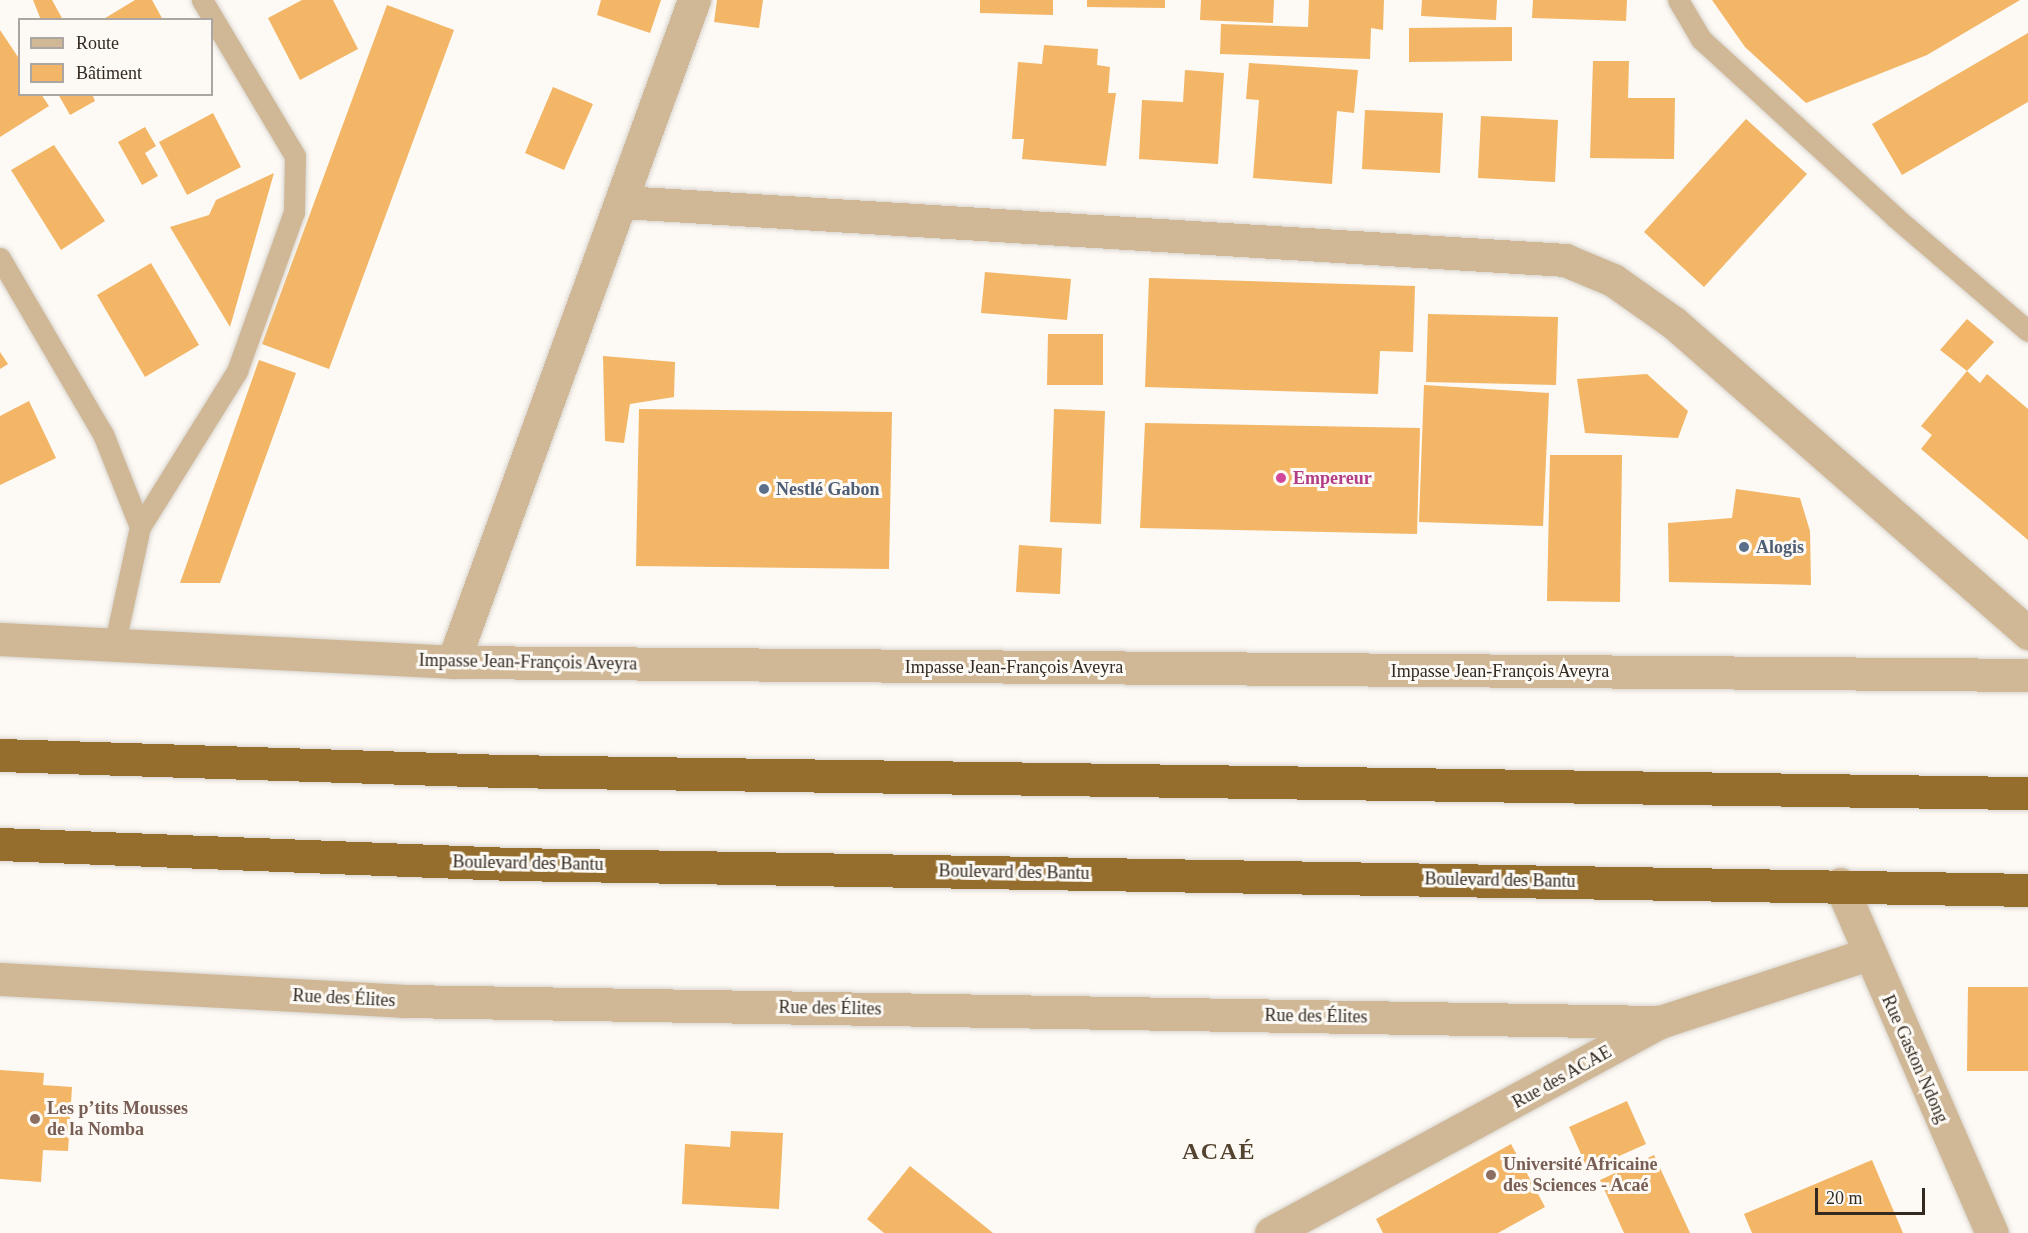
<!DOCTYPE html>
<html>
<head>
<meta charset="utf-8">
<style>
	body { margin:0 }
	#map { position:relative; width:2028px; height:1233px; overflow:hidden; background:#fdf9f4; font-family:Georgia,serif }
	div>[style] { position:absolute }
	.building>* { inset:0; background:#f2b666 }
	.roads { filter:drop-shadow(0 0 2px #d8d4ce) drop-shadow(0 0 2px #d8d4ce) }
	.lane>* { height:21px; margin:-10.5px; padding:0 10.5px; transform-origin:10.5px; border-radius:10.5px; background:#d0b896 }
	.street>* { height:33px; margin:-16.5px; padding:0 16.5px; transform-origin:16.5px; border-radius:16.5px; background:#d0b896 }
	.highway>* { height:33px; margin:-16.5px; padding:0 16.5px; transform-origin:16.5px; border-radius:16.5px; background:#956d2c }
	.dots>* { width:16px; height:16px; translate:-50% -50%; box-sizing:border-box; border:3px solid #fdf9f4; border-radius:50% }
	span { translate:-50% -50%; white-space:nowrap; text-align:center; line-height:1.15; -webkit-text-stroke:6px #fdf9f4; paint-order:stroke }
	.hotel-label { font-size:18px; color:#b23c85; font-weight:700 }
	.left { translate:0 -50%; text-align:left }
	.service-label { font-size:18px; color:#4e5e75; font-weight:700 }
	.street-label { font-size:18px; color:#322a21 }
	.education-label { font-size:18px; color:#785e54; font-weight:700 }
	.district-label { font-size:24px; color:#54432e; font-weight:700; letter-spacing:1.5px }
	.legend { position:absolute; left:18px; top:18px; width:195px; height:78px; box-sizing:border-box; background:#fdf9f4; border:2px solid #aca6a0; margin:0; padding:8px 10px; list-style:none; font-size:18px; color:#322a21 }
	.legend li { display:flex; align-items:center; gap:12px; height:30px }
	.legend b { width:30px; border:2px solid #aca6a0 }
	.scale { position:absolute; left:1815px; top:1188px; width:110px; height:27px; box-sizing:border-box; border:3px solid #322a21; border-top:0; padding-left:8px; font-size:18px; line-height:21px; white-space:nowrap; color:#322a21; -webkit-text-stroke:4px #fdf9f4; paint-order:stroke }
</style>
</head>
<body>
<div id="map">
	<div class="building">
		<div style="clip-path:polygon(33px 0,52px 0,63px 20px,41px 20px)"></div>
		<div style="clip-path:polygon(135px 0,152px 0,163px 20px,102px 20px)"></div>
		<div style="clip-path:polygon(302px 0,333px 0,358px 49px,300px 80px,268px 18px)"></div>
		<div style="clip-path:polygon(601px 0,661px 0,650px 33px,597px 15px)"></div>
		<div style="clip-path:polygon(717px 0,763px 0,759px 28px,714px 22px)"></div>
		<div style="clip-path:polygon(980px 0,1053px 0,1053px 15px,980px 13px)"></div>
		<div style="clip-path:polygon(1087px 0,1165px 0,1165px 8px,1087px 7px)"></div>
		<div style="clip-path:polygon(1201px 0,1274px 0,1273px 23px,1200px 20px)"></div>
		<div style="clip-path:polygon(1309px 0,1384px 0,1383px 30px,1371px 28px,1370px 59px,1220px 54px,1221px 24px,1308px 27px)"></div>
		<div style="clip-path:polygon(1422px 0,1497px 0,1496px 20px,1421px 16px)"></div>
		<div style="clip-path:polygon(1533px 0,1627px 0,1626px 21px,1532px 18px)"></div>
		<div style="clip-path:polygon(1712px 0,2020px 0,1927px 55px,1806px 103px,1745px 47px)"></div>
		<div style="clip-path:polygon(387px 5px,454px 30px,329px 369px,262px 344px)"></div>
		<div style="clip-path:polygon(1512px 27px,1512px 61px,1409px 62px,1409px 28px)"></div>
		<div style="clip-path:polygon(0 30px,20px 60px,20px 94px,41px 94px,49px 106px,0 137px)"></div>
		<div style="clip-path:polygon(2028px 33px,2028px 102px,1902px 175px,1872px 124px)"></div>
		<div style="clip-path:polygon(1044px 45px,1098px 49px,1097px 65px,1110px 67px,1108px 93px,1116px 93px,1106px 166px,1022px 159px,1024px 139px,1012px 139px,1018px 62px,1042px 64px)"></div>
		<div style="clip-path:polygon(1593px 61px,1629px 61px,1628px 98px,1675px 98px,1674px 159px,1590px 158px)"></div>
		<div style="clip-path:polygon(1249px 63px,1358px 70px,1354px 113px,1337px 111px,1332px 184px,1253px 178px,1259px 100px,1246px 99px)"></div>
		<div style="clip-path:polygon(1185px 70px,1224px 73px,1218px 164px,1139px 159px,1142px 100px,1183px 102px)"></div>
		<div style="clip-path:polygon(553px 87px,593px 104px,564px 170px,525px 153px)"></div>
		<div style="clip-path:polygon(58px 94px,92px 94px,95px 101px,70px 115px)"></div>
		<div style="clip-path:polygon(1365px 110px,1443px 113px,1440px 173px,1362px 169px)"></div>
		<div style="clip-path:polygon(213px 113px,241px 167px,187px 195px,159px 142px)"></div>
		<div style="clip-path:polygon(1481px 116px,1558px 120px,1555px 182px,1478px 178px)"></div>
		<div style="clip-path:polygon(1746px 119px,1807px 174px,1704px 287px,1644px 232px)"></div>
		<div style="clip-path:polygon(145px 127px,156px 146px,145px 153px,158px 176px,142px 185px,118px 142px)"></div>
		<div style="clip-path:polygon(54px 145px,105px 221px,61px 250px,11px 170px)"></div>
		<div style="clip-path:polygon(274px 173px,230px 327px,170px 227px,209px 215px,216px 200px)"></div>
		<div style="clip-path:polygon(151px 263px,199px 345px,145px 377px,97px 295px)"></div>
		<div style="clip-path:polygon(985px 272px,1071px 279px,1067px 320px,981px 313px)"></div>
		<div style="clip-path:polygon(1149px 278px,1415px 286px,1413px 352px,1380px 351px,1378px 394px,1145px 387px)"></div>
		<div style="clip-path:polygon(1428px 314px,1558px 317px,1556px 385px,1426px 382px)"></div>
		<div style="clip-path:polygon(1967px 319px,1994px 342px,1967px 371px,1940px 350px)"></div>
		<div style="clip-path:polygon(1048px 334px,1103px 334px,1103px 385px,1047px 385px)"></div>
		<div style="clip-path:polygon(0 352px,8px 364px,0 369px)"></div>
		<div style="clip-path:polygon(603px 356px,675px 362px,674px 397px,630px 404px,624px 443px,605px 441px)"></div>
		<div style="clip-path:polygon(259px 360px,296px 373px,220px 583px,180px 583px)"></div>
		<div style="clip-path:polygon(1967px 371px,1980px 383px,1987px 374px,2028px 409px,2028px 540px,1921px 449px,1932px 435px,1921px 426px)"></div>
		<div style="clip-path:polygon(1647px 374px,1688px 411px,1678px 438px,1585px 433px,1577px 379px)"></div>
		<div style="clip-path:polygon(1424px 385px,1549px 393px,1543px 526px,1419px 522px)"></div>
		<div style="clip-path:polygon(29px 401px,56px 458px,0 485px,0 416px)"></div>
		<div style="clip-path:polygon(639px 409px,892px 412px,889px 569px,636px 566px)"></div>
		<div style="clip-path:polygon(1054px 409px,1105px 411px,1101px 524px,1050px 522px)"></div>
		<div style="clip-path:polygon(1145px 423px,1420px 428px,1417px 534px,1140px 528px)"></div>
		<div style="clip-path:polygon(1550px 455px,1622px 455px,1620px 602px,1547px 601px)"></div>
		<div style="clip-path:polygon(1736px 489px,1800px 498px,1810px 531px,1811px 585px,1669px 582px,1668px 523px,1732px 518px)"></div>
		<div style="clip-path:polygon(1019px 545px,1062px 548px,1060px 594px,1016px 592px)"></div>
		<div style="clip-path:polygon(1968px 987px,2028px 987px,2028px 1071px,1967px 1071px)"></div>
		<div style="clip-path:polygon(0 1070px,44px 1073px,43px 1085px,72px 1087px,68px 1151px,43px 1150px,41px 1182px,0 1179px)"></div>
		<div style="clip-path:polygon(1627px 1101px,1646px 1144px,1588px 1170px,1569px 1127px)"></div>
		<div style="clip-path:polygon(731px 1131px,783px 1133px,779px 1209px,682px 1204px,685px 1144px,730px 1147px)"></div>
		<div style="clip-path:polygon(1511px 1144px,1545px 1207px,1498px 1233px,1383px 1233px,1376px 1219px)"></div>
		<div style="clip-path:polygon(1654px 1155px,1690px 1233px,1624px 1233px,1600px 1180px)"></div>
		<div style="clip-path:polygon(1872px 1160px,1903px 1233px,1752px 1233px,1744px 1214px)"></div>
		<div style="clip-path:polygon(910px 1166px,993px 1233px,884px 1233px,867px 1219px)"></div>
	</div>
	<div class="roads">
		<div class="lane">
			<div style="left:1678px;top:0;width:45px;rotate:59.5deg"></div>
			<div style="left:1701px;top:39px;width:263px;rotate:42.5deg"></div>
			<div style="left:1895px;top:217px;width:175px;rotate:40.6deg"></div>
			<div style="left:0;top:258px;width:204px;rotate:59.7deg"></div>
			<div style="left:103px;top:434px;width:100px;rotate:68.3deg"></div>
			<div style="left:114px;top:647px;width:123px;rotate:-77.8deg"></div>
			<div style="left:140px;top:527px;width:184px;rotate:-58.1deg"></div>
			<div style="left:237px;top:371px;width:169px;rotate:-70.3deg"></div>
			<div style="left:294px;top:212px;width:56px;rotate:-89deg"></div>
			<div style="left:295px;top:156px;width:182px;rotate:-120.8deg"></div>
		</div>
		<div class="street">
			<div style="left:623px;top:202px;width:944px;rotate:3.52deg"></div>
			<div style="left:1565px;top:260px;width:52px;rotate:22.6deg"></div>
			<div style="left:1613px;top:280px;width:75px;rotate:35.2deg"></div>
			<div style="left:1674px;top:323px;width:471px;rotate:41.2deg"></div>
			<div style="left:0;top:639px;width:454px;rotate:2.9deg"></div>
			<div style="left:453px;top:662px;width:1575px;rotate:0.47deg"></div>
			<div style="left:453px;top:662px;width:705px;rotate:-70deg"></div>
			<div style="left:1840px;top:884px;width:381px;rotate:66.5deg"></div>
			<div style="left:0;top:979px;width:404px;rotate:3.1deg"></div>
			<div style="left:403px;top:1001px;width:1257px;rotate:0.96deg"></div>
			<div style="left:1271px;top:1233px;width:443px;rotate:-28.5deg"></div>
			<div style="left:1660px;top:1022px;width:219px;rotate:-18.1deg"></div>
		</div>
		<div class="highway">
			<div style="left:0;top:755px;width:503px;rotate:1.82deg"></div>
			<div style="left:503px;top:771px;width:1525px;rotate:0.83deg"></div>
			<div style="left:0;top:844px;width:512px;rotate:2.24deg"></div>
			<div style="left:512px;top:864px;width:1516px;rotate:0.98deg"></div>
		</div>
	</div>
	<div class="dots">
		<div style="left:1281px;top:478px;background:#d1479c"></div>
		<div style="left:764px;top:489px;background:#5c6f8a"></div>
		<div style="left:1744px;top:547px;background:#5c6f8a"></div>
		<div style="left:35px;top:1119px;background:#8d6e63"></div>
		<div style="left:1491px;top:1175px;background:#8d6e63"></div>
	</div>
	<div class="hotel-label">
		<span class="left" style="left:1293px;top:478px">Empereur</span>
	</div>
	<div class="service-label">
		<span class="left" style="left:776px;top:489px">Nestlé Gabon</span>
		<span class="left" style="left:1756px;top:547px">Alogis</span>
	</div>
	<div class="street-label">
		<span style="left:528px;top:662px;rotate:1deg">Impasse Jean-François Aveyra</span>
		<span style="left:1014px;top:667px">Impasse Jean-François Aveyra</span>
		<span style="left:1500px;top:671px">Impasse Jean-François Aveyra</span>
		<span style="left:528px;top:863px;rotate:1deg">Boulevard des Bantu</span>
		<span style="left:1014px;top:872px;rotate:1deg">Boulevard des Bantu</span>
		<span style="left:1500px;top:880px;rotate:1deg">Boulevard des Bantu</span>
		<span style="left:344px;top:998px;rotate:3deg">Rue des Élites</span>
		<span style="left:830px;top:1008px;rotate:1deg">Rue des Élites</span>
		<span style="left:1316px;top:1016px;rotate:1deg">Rue des Élites</span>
		<span style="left:1915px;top:1059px;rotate:66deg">Rue Gaston Ndong</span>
		<span style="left:1562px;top:1077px;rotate:-29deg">Rue des ACAE</span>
	</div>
	<div class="education-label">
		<span class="left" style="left:47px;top:1119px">Les p’tits Mousses<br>de la Nomba</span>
		<span class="left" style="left:1503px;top:1175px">Université Africaine<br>des Sciences - Acaé</span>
	</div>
	<div class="district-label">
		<span style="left:1219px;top:1152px">ACAÉ</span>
	</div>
	<ul class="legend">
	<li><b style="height:8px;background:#d0b896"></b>Route</li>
	<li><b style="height:16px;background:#f2b666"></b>Bâtiment</li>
	</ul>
	<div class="scale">20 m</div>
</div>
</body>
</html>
